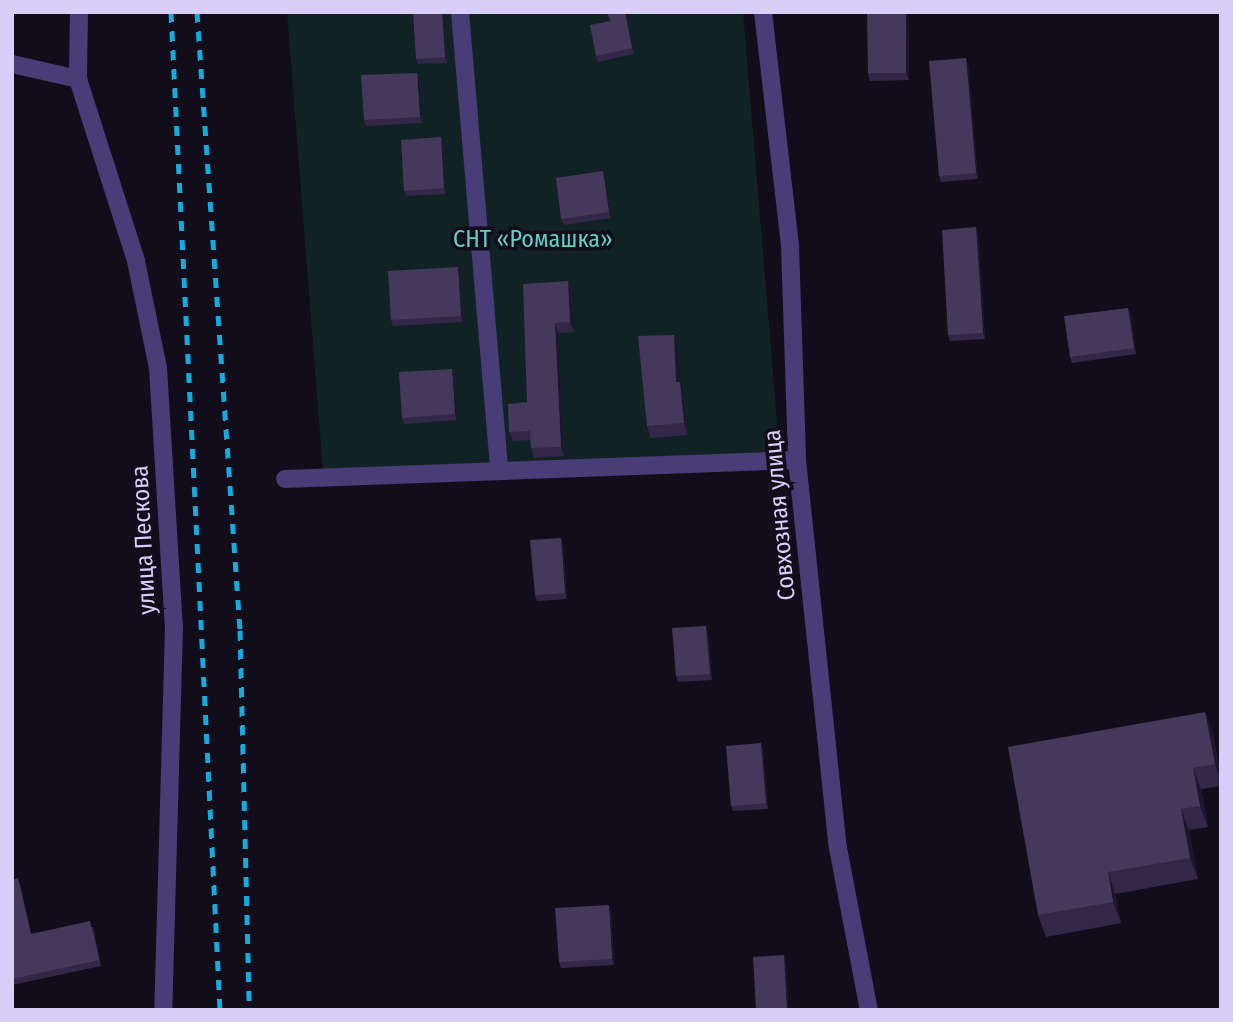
<!DOCTYPE html>
<html>
<head>
<meta charset="utf-8">
<style>
	body { margin:0 }
	#map { position:relative; width:1233px; height:1022px; overflow:hidden; background:#120d1b; font-family:"Fira Sans Condensed",sans-serif }
	div>[style] { position:absolute }
	.green>* { inset:0; background:#112225 }
	.minor>* { height:18px; margin:-9px; padding:0 9px; transform-origin:9px; border-radius:9px; background:#483d76 }
	.rail>* { height:5px; margin-top:-2.5px; transform-origin:0; background:repeating-linear-gradient(90deg,#17aadc 0 10px,transparent 0 19px) }
	.wall>* { inset:0; background:#332747 }
	.shaded-wall>* { inset:0; background:#1e152e }
	.building>* { inset:0; background:#44395b }
	span { translate:-50% -50%; white-space:nowrap; text-align:center; line-height:1.15; -webkit-text-stroke:7px #120d1b; paint-order:stroke }
	.park-label { font-size:24px; color:#61d1c6 }
	.street-label { font-size:24px; color:#d9cdfa }
	.frame { position:absolute; inset:0; border:14px solid #d9cdfa; pointer-events:none }
</style>
</head>
<body>
<div id="map">
	<div class="green">
		<div style="clip-path:polygon(287px 12px,743px 12px,780px 459px,324px 484px)"></div>
	</div>
	<div class="minor">
		<div style="left:79px;top:12px;width:67px;rotate:90.9deg"></div>
		<div style="left:78px;top:79px;width:191px;rotate:72.3deg"></div>
		<div style="left:136px;top:261px;width:109px;rotate:78.4deg"></div>
		<div style="left:158px;top:368px;width:258px;rotate:86.5deg"></div>
		<div style="left:174px;top:626px;width:384px;rotate:91.6deg"></div>
		<div style="left:460px;top:12px;width:459px;rotate:85.1deg"></div>
		<div style="left:763px;top:12px;width:236px;rotate:83.4deg"></div>
		<div style="left:790px;top:246px;width:214px;rotate:88.1deg"></div>
		<div style="left:797px;top:460px;width:390px;rotate:84deg"></div>
		<div style="left:838px;top:848px;width:165px;rotate:79.2deg"></div>
		<div style="left:12px;top:64px;width:68px;rotate:12.8deg"></div>
		<div style="left:285px;top:479px;width:512px;rotate:-2.13deg"></div>
	</div>
	<div class="rail">
		<div style="left:171px;top:12px;width:999px;rotate:87.19deg"></div>
		<div style="left:197px;top:12px;width:619px;rotate:86.02deg"></div>
		<div style="left:240px;top:630px;width:380px;rotate:88.6deg"></div>
	</div>
	<div class="wall">
		<div style="clip-path:polygon(443px 12px,447px 63px,418px 64px,416px 59px)"></div>
		<div style="clip-path:polygon(606px 12px,626px 12px,634px 54px,598px 62px,596px 56px,610px 21px)"></div>
		<div style="clip-path:polygon(908px 12px,909px 80px,870px 81px,868px 73px)"></div>
		<div style="clip-path:polygon(966px 58px,968px 64px,978px 179px,941px 182px,939px 176px)"></div>
		<div style="clip-path:polygon(417px 73px,419px 78px,422px 123px,366px 126px,364px 120px)"></div>
		<div style="clip-path:polygon(441px 137px,443px 143px,446px 194px,406px 196px,404px 191px)"></div>
		<div style="clip-path:polygon(605px 177px,611px 218px,564px 225px,561px 219px)"></div>
		<div style="clip-path:polygon(978px 233px,985px 339px,950px 341px,948px 335px)"></div>
		<div style="clip-path:polygon(460px 273px,463px 322px,393px 326px,391px 320px)"></div>
		<div style="clip-path:polygon(568px 281px,571px 291px,574px 332px,558px 333px,564px 456px,534px 458px,531px 448px,530px 440px,513px 441px,509px 432px,527px 402px)"></div>
		<div style="clip-path:polygon(1131px 314px,1136px 354px,1072px 363px,1070px 357px)"></div>
		<div style="clip-path:polygon(678px 346px,680px 382px,684px 393px,688px 435px,651px 438px,647px 426px)"></div>
		<div style="clip-path:polygon(452px 369px,454px 374px,457px 420px,404px 424px,402px 418px)"></div>
		<div style="clip-path:polygon(563px 544px,567px 599px,537px 601px,535px 595px)"></div>
		<div style="clip-path:polygon(708px 632px,712px 680px,678px 682px,676px 676px)"></div>
		<div style="clip-path:polygon(1205px 712px,1213px 734px,1221px 777px,1221px 786px,1201px 789px,1208px 827px,1189px 830px,1198px 879px,1115px 894px,1121px 923px,1046px 937px,1038px 915px)"></div>
		<div style="clip-path:polygon(763px 749px,768px 809px,733px 811px,731px 806px)"></div>
		<div style="clip-path:polygon(12px 880px,20px 884px,31px 934px,93px 927px,101px 966px,12px 985px)"></div>
		<div style="clip-path:polygon(611px 911px,614px 965px,561px 968px,559px 962px)"></div>
	</div>
	<div class="shaded-wall">
		<div style="clip-path:polygon(442px 12px,443px 12px,447px 63px,445px 57px)"></div>
		<div style="clip-path:polygon(625px 12px,626px 12px,634px 54px,632px 48px)"></div>
		<div style="clip-path:polygon(906px 12px,908px 12px,909px 80px,906px 73px)"></div>
		<div style="clip-path:polygon(966px 58px,968px 64px,978px 179px,976px 173px)"></div>
		<div style="clip-path:polygon(417px 73px,419px 78px,422px 123px,420px 117px)"></div>
		<div style="clip-path:polygon(441px 137px,443px 143px,446px 194px,444px 188px)"></div>
		<div style="clip-path:polygon(603px 171px,605px 177px,611px 218px,609px 212px)"></div>
		<div style="clip-path:polygon(976px 227px,978px 233px,985px 339px,983px 333px)"></div>
		<div style="clip-path:polygon(458px 267px,460px 273px,463px 322px,461px 316px)"></div>
		<div style="clip-path:polygon(568px 281px,571px 291px,574px 332px,570px 322px)"></div>
		<div style="clip-path:polygon(1128px 308px,1131px 314px,1136px 354px,1134px 348px)"></div>
		<div style="clip-path:polygon(555px 323px,558px 333px,564px 456px,561px 447px)"></div>
		<div style="clip-path:polygon(674px 335px,678px 346px,681px 394px,676px 382px)"></div>
		<div style="clip-path:polygon(452px 369px,454px 374px,457px 420px,455px 414px)"></div>
		<div style="clip-path:polygon(680px 382px,684px 393px,688px 435px,684px 423px)"></div>
		<div style="clip-path:polygon(561px 538px,563px 544px,567px 599px,565px 593px)"></div>
		<div style="clip-path:polygon(706px 626px,708px 632px,712px 680px,710px 674px)"></div>
		<div style="clip-path:polygon(1205px 712px,1213px 734px,1221px 781px,1215px 764px)"></div>
		<div style="clip-path:polygon(761px 743px,763px 749px,768px 809px,766px 803px)"></div>
		<div style="clip-path:polygon(1193px 768px,1201px 789px,1208px 827px,1200px 806px)"></div>
		<div style="clip-path:polygon(1181px 809px,1189px 830px,1198px 879px,1190px 858px)"></div>
		<div style="clip-path:polygon(1108px 872px,1115px 894px,1121px 923px,1113px 902px)"></div>
		<div style="clip-path:polygon(609px 905px,611px 911px,614px 965px,612px 959px)"></div>
		<div style="clip-path:polygon(784px 955px,786px 961px,789px 1010px,787px 1010px)"></div>
	</div>
	<div class="building">
		<div style="clip-path:polygon(413px 12px,442px 12px,445px 57px,416px 59px)"></div>
		<div style="clip-path:polygon(607px 12px,625px 12px,632px 48px,596px 56px,590px 25px,611px 21px)"></div>
		<div style="clip-path:polygon(867px 12px,906px 12px,906px 73px,868px 73px)"></div>
		<div style="clip-path:polygon(966px 58px,976px 173px,939px 176px,929px 61px)"></div>
		<div style="clip-path:polygon(417px 73px,420px 117px,364px 120px,361px 75px)"></div>
		<div style="clip-path:polygon(441px 137px,444px 188px,404px 191px,401px 140px)"></div>
		<div style="clip-path:polygon(603px 171px,609px 212px,561px 219px,556px 178px)"></div>
		<div style="clip-path:polygon(976px 227px,983px 333px,948px 335px,942px 230px)"></div>
		<div style="clip-path:polygon(458px 267px,461px 316px,391px 320px,388px 271px)"></div>
		<div style="clip-path:polygon(568px 281px,570px 322px,555px 323px,561px 447px,531px 448px,530px 431px,509px 432px,508px 404px,527px 402px,523px 284px)"></div>
		<div style="clip-path:polygon(1128px 308px,1134px 348px,1070px 357px,1064px 316px)"></div>
		<div style="clip-path:polygon(674px 335px,676px 382px,680px 382px,684px 423px,647px 426px,638px 336px)"></div>
		<div style="clip-path:polygon(452px 369px,455px 414px,402px 418px,399px 372px)"></div>
		<div style="clip-path:polygon(561px 538px,565px 593px,535px 595px,530px 540px)"></div>
		<div style="clip-path:polygon(706px 626px,710px 674px,676px 676px,672px 628px)"></div>
		<div style="clip-path:polygon(1205px 712px,1215px 764px,1193px 768px,1200px 806px,1181px 809px,1190px 858px,1108px 872px,1113px 902px,1038px 915px,1008px 747px)"></div>
		<div style="clip-path:polygon(761px 743px,766px 803px,731px 806px,726px 746px)"></div>
		<div style="clip-path:polygon(18px 878px,31px 934px,90px 921px,99px 960px,12px 979px,12px 880px)"></div>
		<div style="clip-path:polygon(609px 905px,612px 959px,559px 962px,555px 908px)"></div>
		<div style="clip-path:polygon(784px 955px,787px 1010px,756px 1010px,753px 957px)"></div>
	</div>
	<div class="park-label">
		<span style="left:533px;top:240px">СНТ «Ромашка»</span>
	</div>
	<div class="street-label">
		<span style="left:780px;top:515px;rotate:-95deg">Совхозная улица</span>
		<span style="left:144px;top:540px;rotate:-93deg">улица Пескова</span>
	</div>
	<div class="frame"></div>
</div>
</body>
</html>
